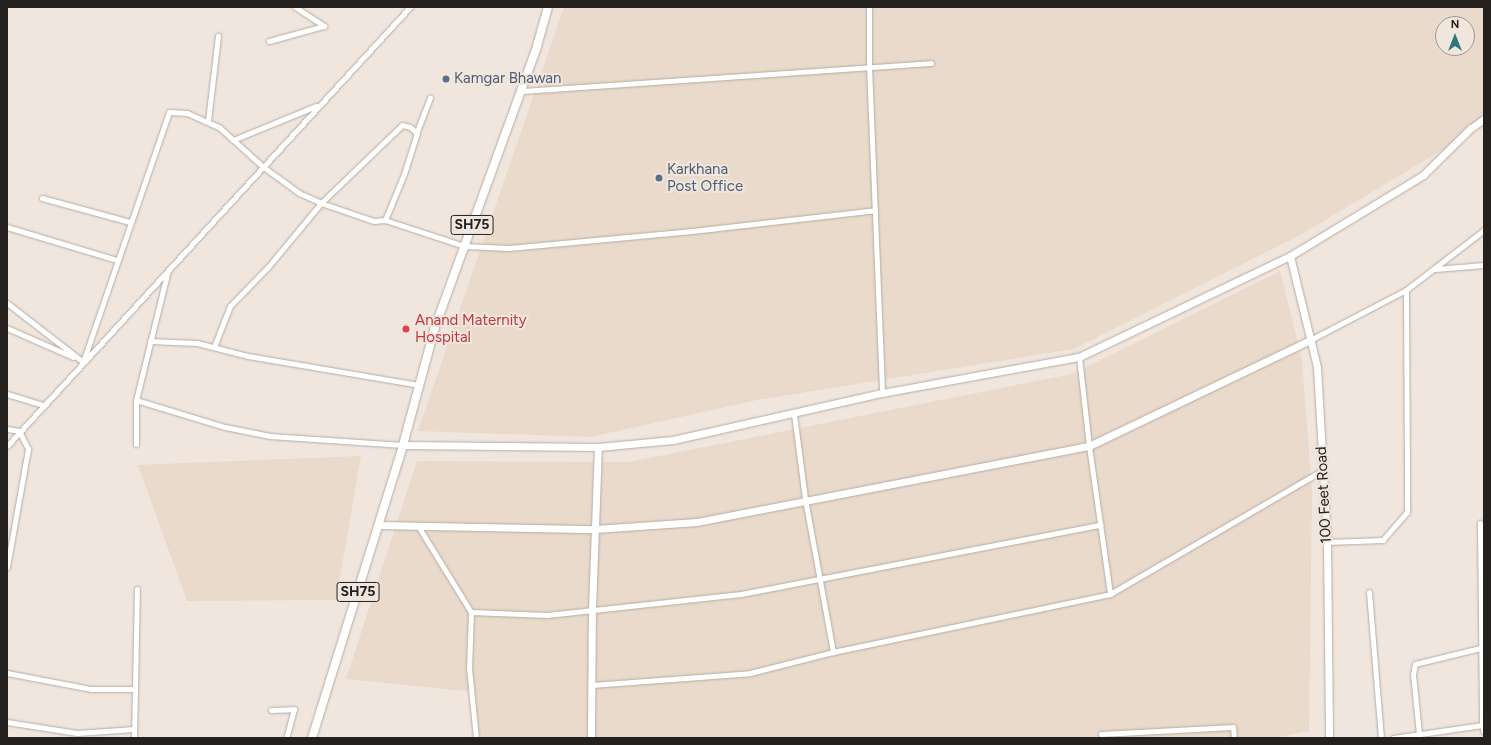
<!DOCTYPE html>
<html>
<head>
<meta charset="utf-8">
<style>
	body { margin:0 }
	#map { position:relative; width:1491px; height:745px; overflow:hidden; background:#f0e6dd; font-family:Figtree,sans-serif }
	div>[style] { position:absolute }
	.built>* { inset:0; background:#e9dacb }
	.roads { filter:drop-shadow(0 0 1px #b5aca4) drop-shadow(0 0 1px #b5aca4) }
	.minor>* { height:5px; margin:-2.5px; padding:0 2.5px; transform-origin:2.5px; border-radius:2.5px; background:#fff }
	.tertiary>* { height:7px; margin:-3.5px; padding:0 3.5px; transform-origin:3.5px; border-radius:3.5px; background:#fff }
	.secondary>* { height:7px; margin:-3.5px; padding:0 3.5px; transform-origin:3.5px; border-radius:3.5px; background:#fff }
	.primary>* { height:8px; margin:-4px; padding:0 4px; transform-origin:4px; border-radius:4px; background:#fff }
	.dots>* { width:11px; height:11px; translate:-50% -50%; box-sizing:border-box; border:2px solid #f0e6dd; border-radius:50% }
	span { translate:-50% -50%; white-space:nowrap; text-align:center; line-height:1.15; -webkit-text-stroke:4px #f0e6dd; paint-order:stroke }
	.shield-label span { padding:1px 3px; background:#f0e6dd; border:1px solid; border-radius:3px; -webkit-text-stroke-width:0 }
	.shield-label { font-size:14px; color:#24201d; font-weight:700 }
	.service-label { font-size:15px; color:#4e5e75 }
	.left { translate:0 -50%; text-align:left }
	.health-label { font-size:15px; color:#be3a42 }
	.street-label { font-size:15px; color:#24201d }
	.frame { position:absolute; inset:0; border:8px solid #24201d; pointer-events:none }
	.north { position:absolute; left:1435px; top:16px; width:40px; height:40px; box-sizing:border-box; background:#f0e6dd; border:1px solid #9e9790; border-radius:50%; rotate:0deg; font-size:11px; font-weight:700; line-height:16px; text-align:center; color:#24201d }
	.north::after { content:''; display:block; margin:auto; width:14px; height:18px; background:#2e777d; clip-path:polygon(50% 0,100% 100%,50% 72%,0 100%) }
</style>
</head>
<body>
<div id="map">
	<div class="built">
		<div style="clip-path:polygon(evenodd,564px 7px,1484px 7px,1484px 125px,1302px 234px,1074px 349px,757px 400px,591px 437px,418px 431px,564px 7px,1443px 24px,1467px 24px,1467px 48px,1443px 48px,1443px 24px)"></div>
		<div style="clip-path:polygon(1280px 271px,1302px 360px,1312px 493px,1309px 731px,1274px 738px,480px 738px,474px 692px,346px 679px,417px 461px,629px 462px,1072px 374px)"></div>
		<div style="clip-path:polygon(361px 456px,336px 600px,187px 601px,138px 465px)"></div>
	</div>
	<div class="roads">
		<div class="minor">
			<div style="left:295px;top:7px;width:35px;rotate:33deg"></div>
			<div style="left:869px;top:7px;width:59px;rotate:90deg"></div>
			<div style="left:869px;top:66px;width:327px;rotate:87.7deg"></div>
			<div style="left:269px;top:41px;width:57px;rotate:-15.3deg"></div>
			<div style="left:521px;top:91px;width:411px;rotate:-3.9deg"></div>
			<div style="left:208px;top:121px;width:86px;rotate:-83.3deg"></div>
			<div style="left:416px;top:134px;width:39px;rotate:-69deg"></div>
			<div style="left:233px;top:140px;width:90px;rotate:-22.3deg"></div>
			<div style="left:42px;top:198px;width:91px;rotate:15.3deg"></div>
			<div style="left:7px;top:227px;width:115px;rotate:16.7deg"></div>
			<div style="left:1435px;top:269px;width:49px;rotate:-4.7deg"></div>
			<div style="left:168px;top:270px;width:134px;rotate:103.8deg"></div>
			<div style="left:136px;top:400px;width:93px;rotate:16.9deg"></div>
			<div style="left:225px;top:427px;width:46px;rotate:11.3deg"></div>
			<div style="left:270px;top:436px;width:133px;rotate:3.9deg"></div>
			<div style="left:1406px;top:290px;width:98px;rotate:-37.6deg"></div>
			<div style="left:7px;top:303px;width:96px;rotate:37.8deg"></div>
			<div style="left:7px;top:328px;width:72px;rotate:23.7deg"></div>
			<div style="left:1310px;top:340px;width:108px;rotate:-27.5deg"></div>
			<div style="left:1406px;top:290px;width:222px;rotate:89.7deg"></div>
			<div style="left:1407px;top:512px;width:37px;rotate:131deg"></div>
			<div style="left:1383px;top:540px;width:56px;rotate:178deg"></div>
			<div style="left:150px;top:341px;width:47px;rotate:2.4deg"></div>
			<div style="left:197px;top:343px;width:53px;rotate:14.3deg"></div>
			<div style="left:248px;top:356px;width:173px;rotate:9.6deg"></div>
			<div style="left:214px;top:347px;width:44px;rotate:-68.7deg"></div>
			<div style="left:230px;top:306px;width:54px;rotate:-45.7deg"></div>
			<div style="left:268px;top:267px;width:83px;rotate:-50.4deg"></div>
			<div style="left:321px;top:203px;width:112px;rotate:-43.9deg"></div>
			<div style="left:402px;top:125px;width:8px;rotate:14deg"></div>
			<div style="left:410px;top:127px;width:9px;rotate:41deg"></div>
			<div style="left:417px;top:133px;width:43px;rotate:107.6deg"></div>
			<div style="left:404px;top:174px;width:50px;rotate:112.4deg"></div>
			<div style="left:385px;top:220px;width:83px;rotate:18.2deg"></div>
			<div style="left:464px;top:246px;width:45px;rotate:2.5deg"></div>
			<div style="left:509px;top:248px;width:184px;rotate:-5.3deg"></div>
			<div style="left:692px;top:231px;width:184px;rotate:-6.5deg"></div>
			<div style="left:1079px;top:357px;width:90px;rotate:83.6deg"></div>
			<div style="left:1089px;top:446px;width:149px;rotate:81.9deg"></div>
			<div style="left:84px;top:359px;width:261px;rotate:-71deg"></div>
			<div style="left:169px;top:112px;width:18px;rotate:3deg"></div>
			<div style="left:187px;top:113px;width:36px;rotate:24deg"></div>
			<div style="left:220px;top:128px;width:57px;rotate:42.1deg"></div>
			<div style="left:262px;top:166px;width:46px;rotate:36.1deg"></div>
			<div style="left:299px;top:193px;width:24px;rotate:24deg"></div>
			<div style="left:321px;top:203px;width:56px;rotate:18.8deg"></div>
			<div style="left:374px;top:221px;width:11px;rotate:-5deg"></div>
			<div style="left:7px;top:394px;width:38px;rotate:17deg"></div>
			<div style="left:136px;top:400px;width:44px;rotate:90deg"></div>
			<div style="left:794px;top:414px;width:86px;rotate:82.6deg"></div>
			<div style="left:805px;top:499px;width:156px;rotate:79.6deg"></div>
			<div style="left:7px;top:429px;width:12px;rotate:9deg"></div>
			<div style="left:19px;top:431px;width:20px;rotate:63deg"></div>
			<div style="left:28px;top:449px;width:120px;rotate:100.1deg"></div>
			<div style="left:7px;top:446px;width:596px;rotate:-47.45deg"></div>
			<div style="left:1480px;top:523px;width:202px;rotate:89.4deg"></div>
			<div style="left:418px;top:526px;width:101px;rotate:58.4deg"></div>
			<div style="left:471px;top:612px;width:56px;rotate:92deg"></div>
			<div style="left:469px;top:668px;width:70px;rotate:84.3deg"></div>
			<div style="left:1369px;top:592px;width:146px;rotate:85.3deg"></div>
			<div style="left:471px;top:612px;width:76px;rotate:2.3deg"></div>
			<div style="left:547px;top:615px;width:195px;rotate:-6.2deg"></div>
			<div style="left:741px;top:594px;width:366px;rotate:-10.9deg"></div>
			<div style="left:7px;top:673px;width:86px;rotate:10.8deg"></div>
			<div style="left:91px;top:689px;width:44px"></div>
			<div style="left:135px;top:689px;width:49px;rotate:91.2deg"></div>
			<div style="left:592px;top:685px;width:158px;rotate:-4.3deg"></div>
			<div style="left:750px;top:673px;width:86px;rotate:-14.2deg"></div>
			<div style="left:833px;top:652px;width:283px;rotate:-11.8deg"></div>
			<div style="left:1110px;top:594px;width:246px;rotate:-30.2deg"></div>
			<div style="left:135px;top:689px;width:100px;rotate:-88.9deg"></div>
			<div style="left:271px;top:710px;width:23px;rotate:-2deg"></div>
			<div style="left:294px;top:709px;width:30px;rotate:105deg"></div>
			<div style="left:7px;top:722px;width:71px;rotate:8.9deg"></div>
			<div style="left:77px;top:733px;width:57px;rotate:-4deg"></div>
			<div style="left:1101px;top:734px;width:132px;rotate:-3deg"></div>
			<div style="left:1233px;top:727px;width:11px;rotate:85deg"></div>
			<div style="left:1419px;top:734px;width:60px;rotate:-95.7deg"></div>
			<div style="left:1413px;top:674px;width:10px;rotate:-79deg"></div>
			<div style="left:1415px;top:664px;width:67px;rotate:-13.8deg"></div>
			<div style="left:1393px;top:738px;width:90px;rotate:-8.3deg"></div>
			<div style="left:1482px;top:725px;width:7px;rotate:74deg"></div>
		</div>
		<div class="tertiary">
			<div style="left:1290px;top:256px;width:156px;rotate:-31.3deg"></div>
			<div style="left:1423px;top:175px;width:67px;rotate:-44.4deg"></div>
			<div style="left:1471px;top:128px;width:16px;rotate:-35deg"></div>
			<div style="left:378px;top:525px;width:217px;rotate:1.1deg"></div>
			<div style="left:595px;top:529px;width:102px;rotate:-3.9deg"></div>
			<div style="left:697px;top:522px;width:399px;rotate:-11deg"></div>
			<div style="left:1089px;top:446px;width:245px;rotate:-25.6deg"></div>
			<div style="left:591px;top:738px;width:129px;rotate:-89.6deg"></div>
			<div style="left:592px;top:609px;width:162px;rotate:-87.9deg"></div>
		</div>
		<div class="secondary">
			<div style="left:403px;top:445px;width:195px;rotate:0.6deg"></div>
			<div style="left:598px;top:447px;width:75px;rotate:-5.3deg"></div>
			<div style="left:673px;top:440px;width:214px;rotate:-12.7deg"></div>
			<div style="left:882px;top:393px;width:200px;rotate:-10.4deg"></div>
			<div style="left:1079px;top:357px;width:234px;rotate:-25.6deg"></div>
			<div style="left:1290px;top:256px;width:114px;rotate:76.3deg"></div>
			<div style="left:1317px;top:367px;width:175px;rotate:86.7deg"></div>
			<div style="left:1327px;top:542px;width:196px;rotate:89.4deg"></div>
		</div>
		<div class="primary">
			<div style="left:312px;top:738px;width:307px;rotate:-72.7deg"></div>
			<div style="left:403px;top:445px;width:122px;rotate:-74.8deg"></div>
			<div style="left:435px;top:327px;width:299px;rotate:-70deg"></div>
			<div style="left:537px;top:46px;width:41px;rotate:-74.2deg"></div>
		</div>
	</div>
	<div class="dots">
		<div style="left:446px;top:79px;background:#5c6f8a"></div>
		<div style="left:659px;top:178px;background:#5c6f8a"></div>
		<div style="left:406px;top:329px;background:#e0444e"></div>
	</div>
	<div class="shield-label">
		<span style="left:472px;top:225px">SH75</span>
		<span style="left:358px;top:592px">SH75</span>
	</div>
	<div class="service-label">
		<span class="left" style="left:454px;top:79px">Kamgar Bhawan</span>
		<span class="left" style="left:667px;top:178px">Karkhana<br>Post Office</span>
	</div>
	<div class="health-label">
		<span class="left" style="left:415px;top:329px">Anand Maternity<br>Hospital</span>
	</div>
	<div class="street-label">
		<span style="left:1324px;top:495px;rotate:-93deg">100 Feet Road</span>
	</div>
	<div class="frame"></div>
	<div class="north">N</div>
</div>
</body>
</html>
